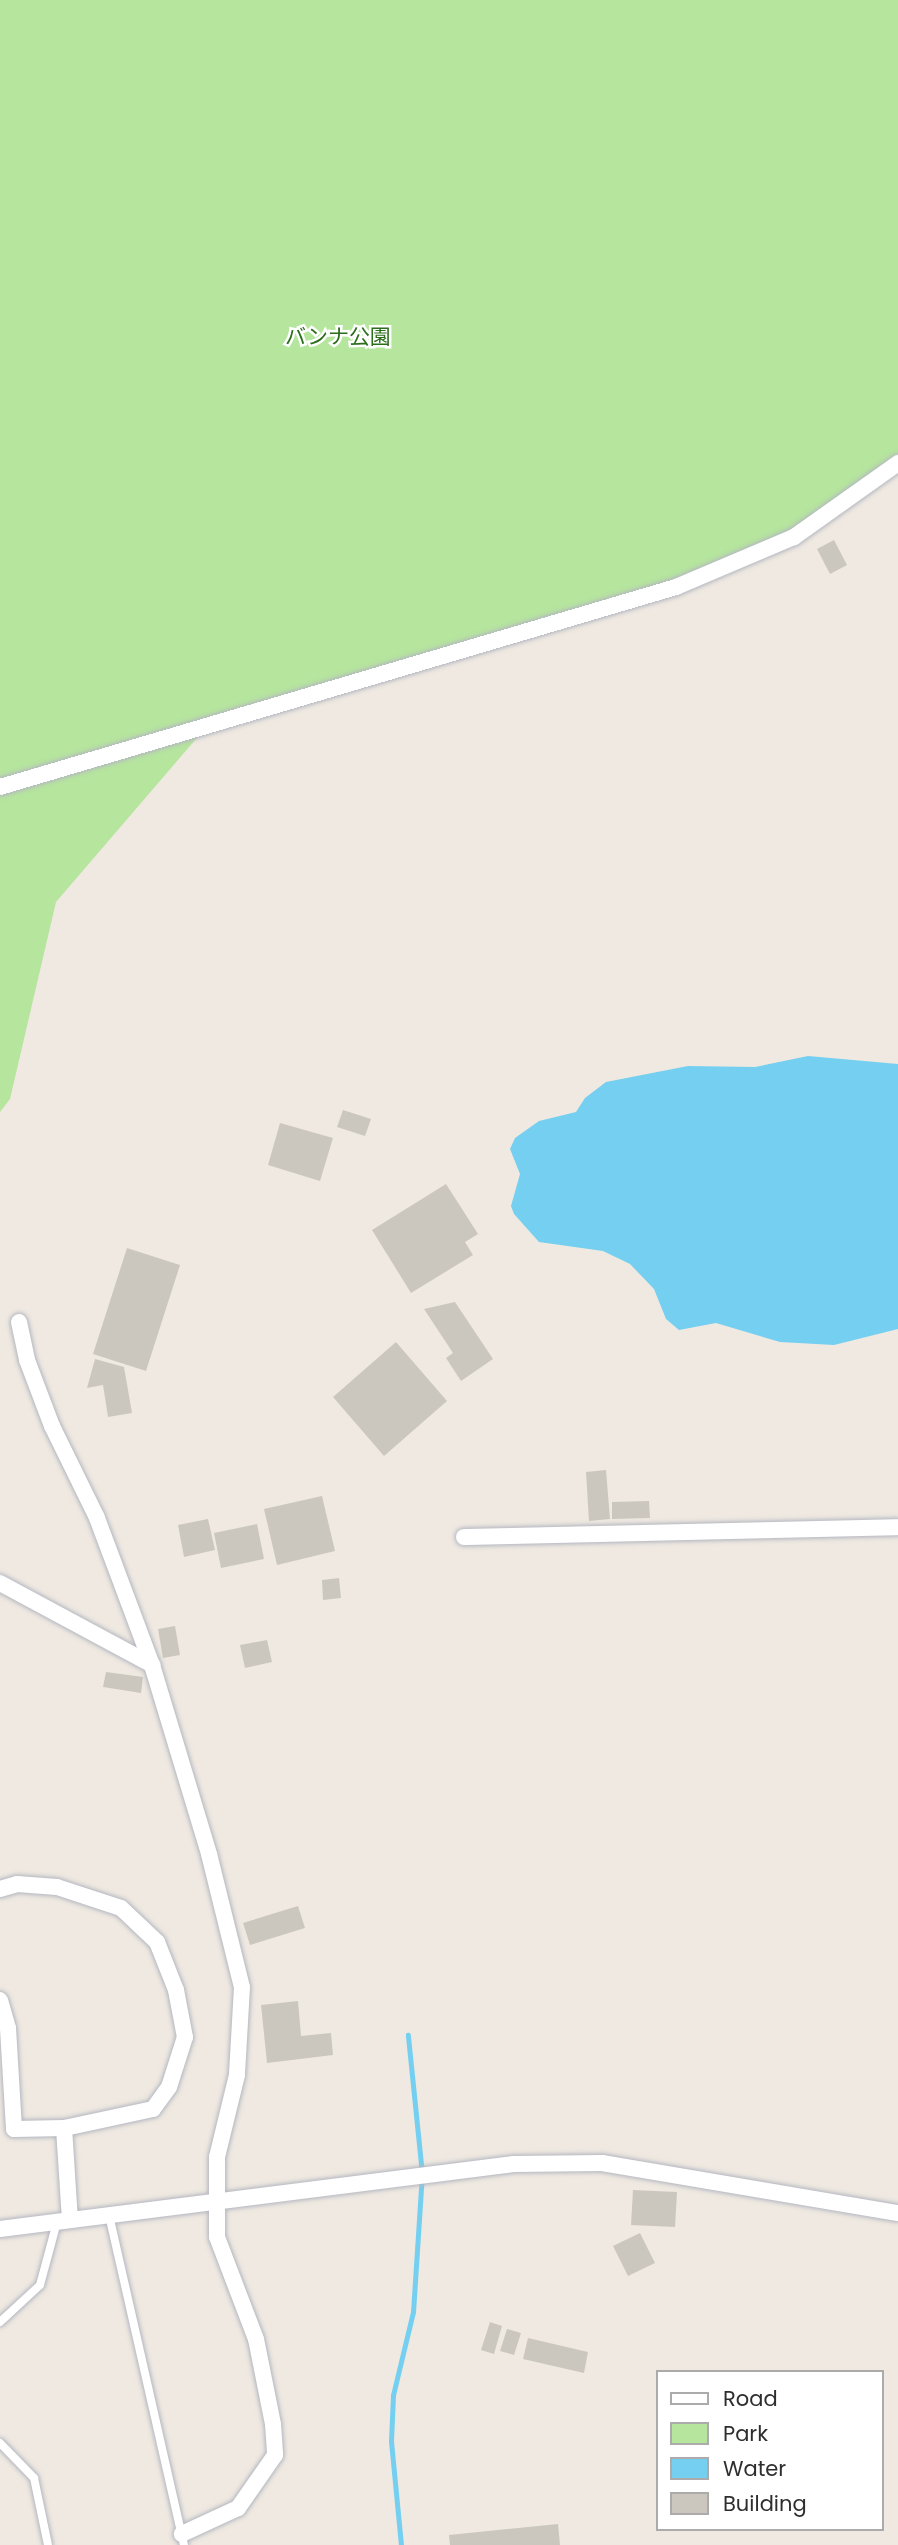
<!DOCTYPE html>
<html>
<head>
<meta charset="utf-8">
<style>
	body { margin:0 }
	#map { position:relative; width:898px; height:2545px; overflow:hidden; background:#efe9e1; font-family:Poppins,"Noto Sans JP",sans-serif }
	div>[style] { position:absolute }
	.green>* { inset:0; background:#b6e59e }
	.water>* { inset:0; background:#75cff0 }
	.stream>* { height:5px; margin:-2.5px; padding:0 2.5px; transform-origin:2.5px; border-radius:2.5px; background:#75cff0 }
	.building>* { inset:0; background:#cbc7bf }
	.roads { filter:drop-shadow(0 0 2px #b4b7c1) drop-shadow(0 0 2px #b4b7c1) }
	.service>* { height:8px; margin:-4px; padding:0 4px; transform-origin:4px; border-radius:4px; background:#fff }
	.minor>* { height:16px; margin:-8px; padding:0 8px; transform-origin:8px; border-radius:8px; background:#fff }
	span { translate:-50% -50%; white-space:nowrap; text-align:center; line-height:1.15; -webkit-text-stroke:5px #fff; paint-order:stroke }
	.park-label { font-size:21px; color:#2c6e1b }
	.legend { position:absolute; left:656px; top:2370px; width:228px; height:161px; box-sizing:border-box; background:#fff; border:2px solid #ababab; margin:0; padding:9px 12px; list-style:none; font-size:21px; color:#2e2e2e }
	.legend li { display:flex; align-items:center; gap:14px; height:35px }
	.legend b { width:35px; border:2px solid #ababab }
</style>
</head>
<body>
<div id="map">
	<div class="green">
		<div style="clip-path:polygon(0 0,898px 0,898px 463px,794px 537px,676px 587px,208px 725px,56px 902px,10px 1099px,0 1112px)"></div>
	</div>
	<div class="water">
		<div style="clip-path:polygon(808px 1056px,898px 1064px,898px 1329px,834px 1345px,780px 1342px,716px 1323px,679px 1330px,666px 1319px,654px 1289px,630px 1264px,603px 1251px,539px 1242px,514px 1214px,511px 1206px,520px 1174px,510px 1149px,515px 1138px,539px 1121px,576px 1112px,585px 1098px,606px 1082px,688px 1066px,755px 1067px)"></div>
	</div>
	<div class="stream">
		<div style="left:401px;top:2545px;width:104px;rotate:-95.5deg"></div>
		<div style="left:391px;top:2441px;width:46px;rotate:-87.5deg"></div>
		<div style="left:393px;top:2395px;width:85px;rotate:-76.5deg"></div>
		<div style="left:413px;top:2312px;width:138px;rotate:-86.3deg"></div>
		<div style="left:422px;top:2174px;width:140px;rotate:-95.8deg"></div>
	</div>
	<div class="building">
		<div style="clip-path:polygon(834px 540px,847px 565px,830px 574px,817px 549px)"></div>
		<div style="clip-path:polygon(343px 1110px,371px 1119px,365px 1136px,337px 1127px)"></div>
		<div style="clip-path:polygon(280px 1123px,333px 1138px,320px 1181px,268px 1165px)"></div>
		<div style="clip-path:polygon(446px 1184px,478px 1234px,465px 1242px,473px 1255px,411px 1293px,372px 1230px)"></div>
		<div style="clip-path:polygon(127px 1248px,180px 1265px,146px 1371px,93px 1354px)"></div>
		<div style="clip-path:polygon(455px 1302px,493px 1359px,461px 1381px,446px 1358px,453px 1353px,424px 1309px)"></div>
		<div style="clip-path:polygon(396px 1342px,447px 1401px,384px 1456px,333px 1397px)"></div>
		<div style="clip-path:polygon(95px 1359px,124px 1367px,132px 1413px,108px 1417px,103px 1385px,87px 1388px)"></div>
		<div style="clip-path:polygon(606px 1470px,610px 1519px,589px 1521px,586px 1472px)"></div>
		<div style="clip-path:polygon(322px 1496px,335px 1551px,277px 1565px,264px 1509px)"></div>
		<div style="clip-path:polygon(649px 1501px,650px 1518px,612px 1519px,612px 1502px)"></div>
		<div style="clip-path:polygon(208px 1519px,215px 1550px,184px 1557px,178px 1525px)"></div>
		<div style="clip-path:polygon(257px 1524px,264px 1559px,221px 1568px,214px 1533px)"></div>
		<div style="clip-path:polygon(339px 1578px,341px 1598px,323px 1600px,322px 1580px)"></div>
		<div style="clip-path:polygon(175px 1626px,180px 1655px,163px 1658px,158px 1629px)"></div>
		<div style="clip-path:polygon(267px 1640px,272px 1662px,245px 1668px,240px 1645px)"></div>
		<div style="clip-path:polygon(106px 1672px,143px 1677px,141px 1693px,103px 1687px)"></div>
		<div style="clip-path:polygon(298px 1906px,305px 1928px,250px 1945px,243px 1923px)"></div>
		<div style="clip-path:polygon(298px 2001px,301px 2036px,331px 2033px,333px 2055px,267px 2063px,261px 2005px)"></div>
		<div style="clip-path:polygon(633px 2190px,677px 2192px,675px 2227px,631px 2225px)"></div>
		<div style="clip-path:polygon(640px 2233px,655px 2263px,628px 2276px,613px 2246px)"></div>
		<div style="clip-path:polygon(490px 2322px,502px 2326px,494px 2354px,481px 2350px)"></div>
		<div style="clip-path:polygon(507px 2329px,521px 2333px,514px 2355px,500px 2351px)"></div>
		<div style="clip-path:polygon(528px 2338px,588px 2352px,584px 2373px,523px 2359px)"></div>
		<div style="clip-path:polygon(558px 2524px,560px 2545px,450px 2545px,449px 2535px)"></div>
	</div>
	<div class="roads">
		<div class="service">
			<div style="left:109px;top:2215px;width:338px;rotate:77.2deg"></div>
			<div style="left:0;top:2322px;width:54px;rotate:-42.8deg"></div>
			<div style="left:40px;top:2285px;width:65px;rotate:-74.9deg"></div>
			<div style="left:0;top:2443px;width:49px;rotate:45.8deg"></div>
			<div style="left:34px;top:2478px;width:68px;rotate:78.2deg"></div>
		</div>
		<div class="minor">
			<div style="left:0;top:787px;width:705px;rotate:-16.48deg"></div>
			<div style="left:676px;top:587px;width:128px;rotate:-23deg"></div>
			<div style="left:794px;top:537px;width:128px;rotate:-35.4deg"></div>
			<div style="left:19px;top:1322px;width:39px;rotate:78deg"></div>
			<div style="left:27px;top:1360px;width:71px;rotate:69.3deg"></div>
			<div style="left:52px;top:1426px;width:102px;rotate:63.9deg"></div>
			<div style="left:97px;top:1518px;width:157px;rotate:69.5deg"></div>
			<div style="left:152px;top:1665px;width:197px;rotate:73.2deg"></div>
			<div style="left:209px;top:1854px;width:137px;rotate:76.1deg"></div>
			<div style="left:242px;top:1987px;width:88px;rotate:93.3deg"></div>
			<div style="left:237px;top:2075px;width:84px;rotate:103.7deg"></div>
			<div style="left:217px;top:2157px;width:80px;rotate:90deg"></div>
			<div style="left:217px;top:2237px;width:109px;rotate:69.1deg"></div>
			<div style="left:256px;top:2339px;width:87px;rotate:78.7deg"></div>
			<div style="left:273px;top:2424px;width:31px;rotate:86deg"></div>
			<div style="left:275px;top:2455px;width:65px;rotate:124.9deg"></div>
			<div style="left:238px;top:2508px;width:62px;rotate:155.1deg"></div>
			<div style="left:464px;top:1537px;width:434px;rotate:-1.3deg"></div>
			<div style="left:0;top:1583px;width:173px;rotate:28.3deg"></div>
			<div style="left:0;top:1889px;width:18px;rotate:-16deg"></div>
			<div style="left:17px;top:1884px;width:40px;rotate:4.3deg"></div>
			<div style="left:57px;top:1887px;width:67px;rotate:18.2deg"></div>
			<div style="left:121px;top:1908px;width:50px;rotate:43.4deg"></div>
			<div style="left:157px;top:1942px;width:52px;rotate:68.4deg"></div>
			<div style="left:176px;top:1990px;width:48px;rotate:79.2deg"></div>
			<div style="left:185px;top:2037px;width:52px;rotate:107.7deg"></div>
			<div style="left:169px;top:2087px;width:27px;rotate:126deg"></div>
			<div style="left:153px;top:2109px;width:91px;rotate:167.9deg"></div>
			<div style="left:64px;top:2128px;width:50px;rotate:178.9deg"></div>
			<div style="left:14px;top:2129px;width:101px;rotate:-93.4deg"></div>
			<div style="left:8px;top:2028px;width:29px;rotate:-106deg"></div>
			<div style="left:64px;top:2128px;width:92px;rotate:86.3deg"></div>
			<div style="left:0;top:2229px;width:518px;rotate:-7.21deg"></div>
			<div style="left:514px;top:2164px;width:88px;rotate:-0.7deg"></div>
			<div style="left:602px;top:2163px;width:300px;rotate:9.6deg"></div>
		</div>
	</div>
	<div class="park-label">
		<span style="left:338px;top:337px">バンナ公園</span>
	</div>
	<ul class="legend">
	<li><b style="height:9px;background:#fff"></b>Road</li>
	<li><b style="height:19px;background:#b6e59e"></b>Park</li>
	<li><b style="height:19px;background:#75cff0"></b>Water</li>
	<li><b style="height:19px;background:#cbc7bf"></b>Building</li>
	</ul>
</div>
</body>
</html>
